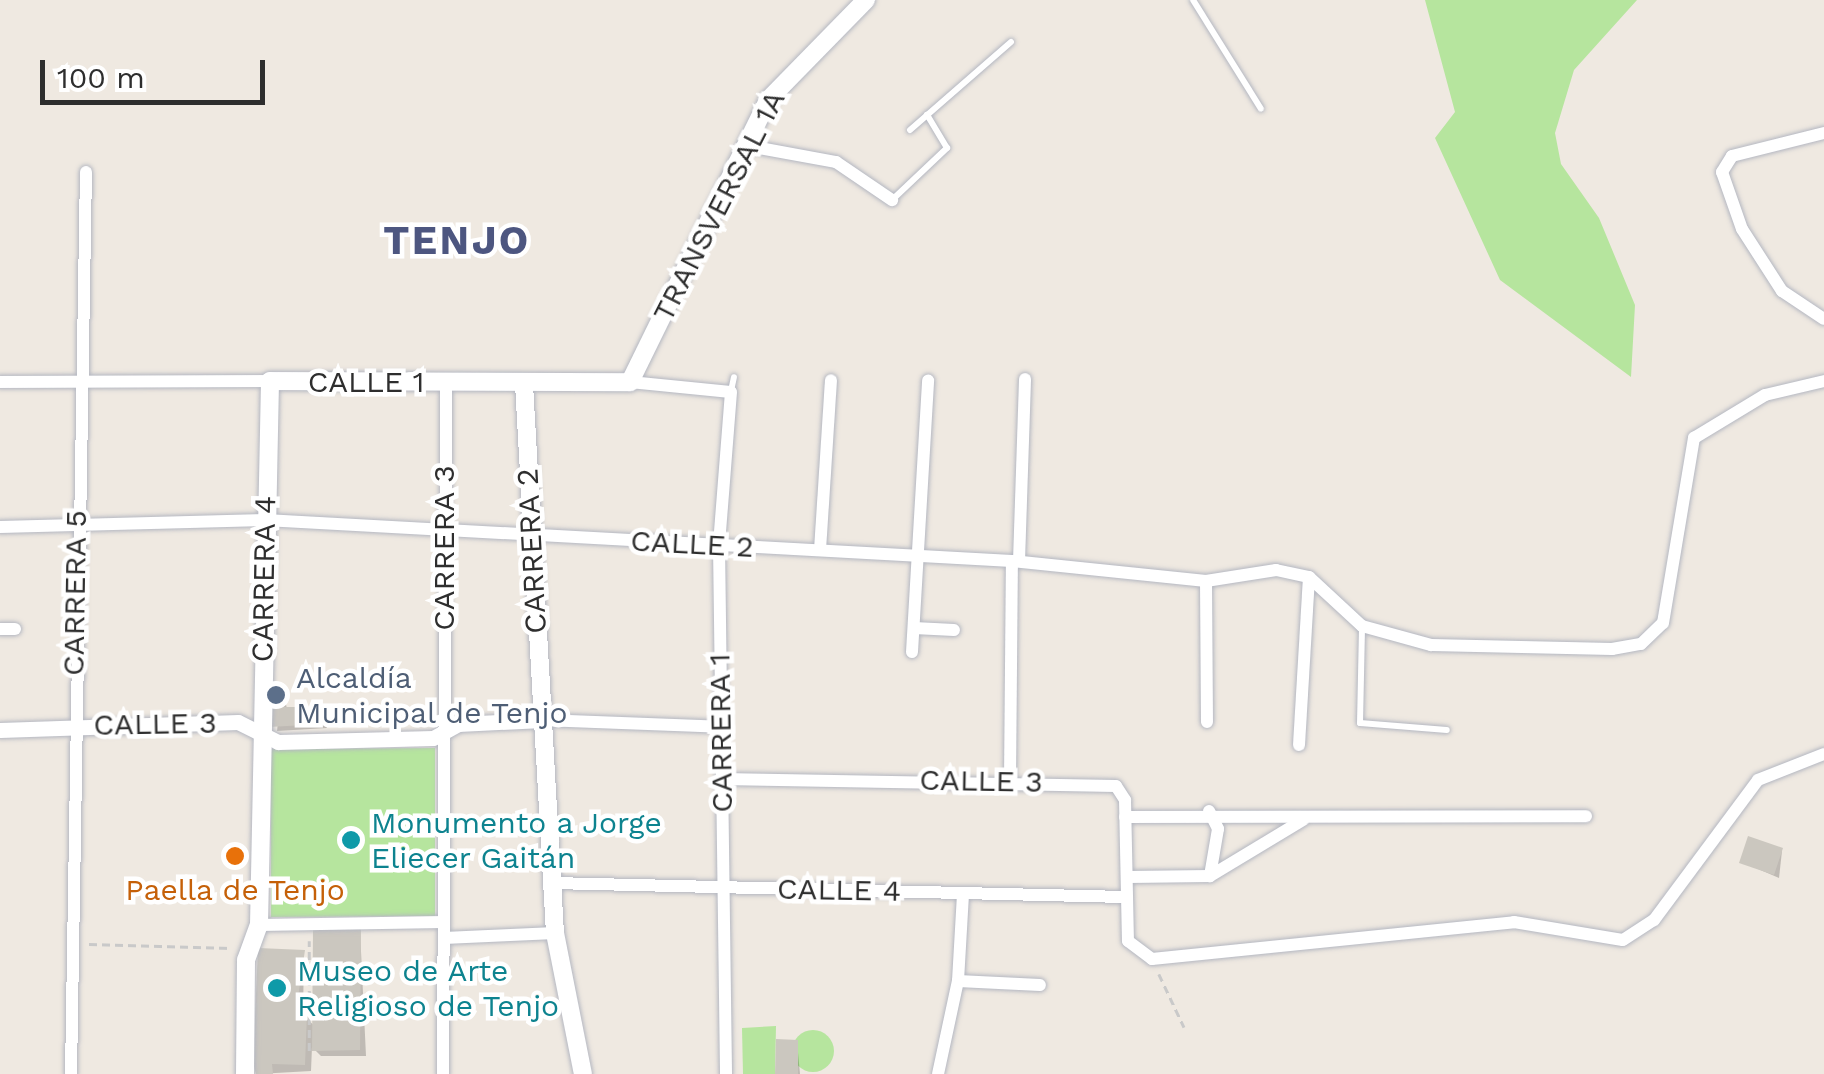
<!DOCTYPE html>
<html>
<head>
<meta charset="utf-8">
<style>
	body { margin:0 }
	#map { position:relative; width:1824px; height:1074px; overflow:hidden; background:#efe9e1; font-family:"Work Sans",sans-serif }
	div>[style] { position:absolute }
	.green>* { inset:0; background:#b6e59e }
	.round { border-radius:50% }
	.shadow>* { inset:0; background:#0003 }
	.building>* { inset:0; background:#cbc7bf }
	.path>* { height:2.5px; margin-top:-1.25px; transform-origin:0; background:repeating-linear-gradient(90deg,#c9c9c9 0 8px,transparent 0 13px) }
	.roads { filter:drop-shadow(0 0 2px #b4b7c1) drop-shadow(0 0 2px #b4b7c1) }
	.service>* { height:6px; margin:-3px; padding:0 3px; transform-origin:3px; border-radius:3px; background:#fff }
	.minor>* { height:12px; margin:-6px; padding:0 6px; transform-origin:6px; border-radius:6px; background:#fff }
	.tertiary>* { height:15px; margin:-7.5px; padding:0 7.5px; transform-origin:7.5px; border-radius:7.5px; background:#fff }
	.secondary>* { height:18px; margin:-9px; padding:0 9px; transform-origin:9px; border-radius:9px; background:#fff }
	.dots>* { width:28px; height:28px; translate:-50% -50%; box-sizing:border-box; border:5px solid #fff; border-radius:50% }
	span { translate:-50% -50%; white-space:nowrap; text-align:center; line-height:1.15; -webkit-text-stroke:9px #fff; paint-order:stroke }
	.street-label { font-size:30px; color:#2e2e2e }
	.service-label { font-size:30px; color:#4e5e75 }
	.left { translate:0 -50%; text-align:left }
	.culture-label { font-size:30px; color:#0d838f }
	.food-label { font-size:30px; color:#c56008 }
	.district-label { font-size:40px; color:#4d5680; font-weight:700; letter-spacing:2.5px }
	.scale { position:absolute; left:40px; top:60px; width:225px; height:45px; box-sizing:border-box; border:5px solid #2e2e2e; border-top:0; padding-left:12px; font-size:30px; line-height:35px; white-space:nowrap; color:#2e2e2e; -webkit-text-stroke:8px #fff; paint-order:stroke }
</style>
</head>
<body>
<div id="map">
	<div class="green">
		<div style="clip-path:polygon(1425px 0,1637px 0,1574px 70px,1555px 133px,1561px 164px,1599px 218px,1635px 305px,1631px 377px,1500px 280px,1435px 138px,1455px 112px)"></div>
		<div style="clip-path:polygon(435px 748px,435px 916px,271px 917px,271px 749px)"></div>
		<div style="clip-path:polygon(776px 1026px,775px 1074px,743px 1074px,742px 1028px)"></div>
		<div class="round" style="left:792px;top:1030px;width:42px;height:42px"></div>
	</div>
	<div class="shadow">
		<div style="clip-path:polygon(282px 686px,287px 709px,323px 710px,327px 728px,277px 731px)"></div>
		<div style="clip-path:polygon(1782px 851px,1779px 878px,1742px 862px)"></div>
		<div style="clip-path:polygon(360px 930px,366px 1056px,321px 1056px,312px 1047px,311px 1071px,258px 1074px,304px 952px,303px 1016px,315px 1026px)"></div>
		<div style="clip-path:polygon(797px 1042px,800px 1074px,777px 1074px)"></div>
	</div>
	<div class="building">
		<div style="clip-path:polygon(268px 683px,283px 684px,283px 707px,324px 707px,323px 724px,269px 727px)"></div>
		<div style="clip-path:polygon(1748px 836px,1783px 848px,1774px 875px,1739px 863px)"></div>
		<div style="clip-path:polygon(361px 928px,360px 1050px,312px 1051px,313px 930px)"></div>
		<div style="clip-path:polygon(258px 948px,305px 950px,296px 1011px,307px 1014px,305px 1065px,272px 1064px,273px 1074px,256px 1074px,253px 1063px)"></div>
		<div style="clip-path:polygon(776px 1039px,798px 1040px,798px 1074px,775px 1074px)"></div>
	</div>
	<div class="path">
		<div style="left:89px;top:944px;width:142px;rotate:1.6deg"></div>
		<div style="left:1159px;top:974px;width:59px;rotate:64.7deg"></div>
		<div style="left:309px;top:1051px;width:110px;rotate:-90deg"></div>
	</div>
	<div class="roads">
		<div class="service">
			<div style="left:1193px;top:0;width:128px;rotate:58deg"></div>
			<div style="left:910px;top:130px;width:134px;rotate:-41.1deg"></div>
			<div style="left:892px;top:200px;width:76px;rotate:-43.4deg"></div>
			<div style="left:947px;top:148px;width:39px;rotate:-121deg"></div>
			<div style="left:731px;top:391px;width:14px;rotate:-78deg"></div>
			<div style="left:1362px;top:628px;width:95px;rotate:91.2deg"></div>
			<div style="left:1360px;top:723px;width:87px;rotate:4.6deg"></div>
		</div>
		<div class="minor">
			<div style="left:1824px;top:133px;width:95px;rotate:166deg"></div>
			<div style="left:1732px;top:156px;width:19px;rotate:122deg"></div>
			<div style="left:1722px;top:172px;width:60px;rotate:70.7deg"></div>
			<div style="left:1742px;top:229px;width:74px;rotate:57.2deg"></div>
			<div style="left:1782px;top:291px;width:50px;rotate:33.7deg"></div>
			<div style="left:743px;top:145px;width:95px;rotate:10.4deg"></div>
			<div style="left:836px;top:162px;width:68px;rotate:34.2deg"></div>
			<div style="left:0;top:382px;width:270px;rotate:-0.2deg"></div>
			<div style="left:630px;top:382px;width:101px;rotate:5.7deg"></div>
			<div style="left:731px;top:392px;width:153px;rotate:94.5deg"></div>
			<div style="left:719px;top:545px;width:529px;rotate:89.24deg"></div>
			<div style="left:0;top:527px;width:265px;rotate:-1.5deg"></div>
			<div style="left:265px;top:520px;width:748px;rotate:3.14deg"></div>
			<div style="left:1012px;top:561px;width:195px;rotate:5.9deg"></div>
			<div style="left:1206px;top:581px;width:71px;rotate:-8.9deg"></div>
			<div style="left:1276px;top:570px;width:34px;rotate:12deg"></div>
			<div style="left:1309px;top:577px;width:72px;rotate:42.8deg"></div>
			<div style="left:1362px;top:626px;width:72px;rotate:15.4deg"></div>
			<div style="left:1431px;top:645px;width:181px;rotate:1.3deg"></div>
			<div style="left:1612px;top:649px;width:29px;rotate:-10deg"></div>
			<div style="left:1641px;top:644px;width:30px;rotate:-44deg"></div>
			<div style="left:1663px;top:623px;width:188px;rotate:-80.5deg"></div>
			<div style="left:1694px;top:438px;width:83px;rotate:-31.2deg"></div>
			<div style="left:1765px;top:395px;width:61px;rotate:-13.3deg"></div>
			<div style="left:820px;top:550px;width:170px;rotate:-86.3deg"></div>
			<div style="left:1019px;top:561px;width:182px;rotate:-88.1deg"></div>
			<div style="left:1206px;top:581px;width:141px;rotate:89.6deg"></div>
			<div style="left:914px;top:628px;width:40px;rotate:2.9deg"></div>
			<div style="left:0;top:629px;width:15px"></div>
			<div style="left:912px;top:652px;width:272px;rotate:-86.6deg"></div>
			<div style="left:542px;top:720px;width:179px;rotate:2.2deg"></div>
			<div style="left:1299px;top:745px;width:168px;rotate:-86.6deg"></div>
			<div style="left:722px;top:779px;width:394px;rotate:1deg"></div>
			<div style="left:1116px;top:786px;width:17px;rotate:57deg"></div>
			<div style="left:1125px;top:800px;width:141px;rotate:88.8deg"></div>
			<div style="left:1128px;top:941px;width:30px;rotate:37deg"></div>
			<div style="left:1152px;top:959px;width:364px;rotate:-5.8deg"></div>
			<div style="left:1514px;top:922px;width:110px;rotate:9.4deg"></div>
			<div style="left:1623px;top:940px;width:37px;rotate:-33deg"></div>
			<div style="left:1654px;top:920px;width:174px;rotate:-53.4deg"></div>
			<div style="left:1758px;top:780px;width:71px;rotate:-21.5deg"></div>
			<div style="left:1010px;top:781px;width:220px;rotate:-89.5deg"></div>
			<div style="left:1209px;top:811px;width:20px;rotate:63deg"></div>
			<div style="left:1218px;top:829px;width:48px;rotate:99.7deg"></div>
			<div style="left:1125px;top:817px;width:461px;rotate:-0.1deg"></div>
			<div style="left:1128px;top:877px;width:82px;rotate:-0.7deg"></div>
			<div style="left:1210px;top:876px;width:109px;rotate:-31.1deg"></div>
			<div style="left:552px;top:883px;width:574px;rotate:1.4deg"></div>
			<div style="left:259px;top:925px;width:185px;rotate:-0.9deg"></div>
			<div style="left:444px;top:938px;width:111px;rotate:-2.6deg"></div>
			<div style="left:958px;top:981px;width:82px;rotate:2.8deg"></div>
			<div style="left:71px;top:1074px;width:902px;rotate:-89.05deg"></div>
			<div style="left:443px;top:1074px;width:692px;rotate:-89.75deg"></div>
			<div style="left:938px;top:1074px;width:95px;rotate:-77.9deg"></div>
			<div style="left:958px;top:981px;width:88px;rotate:-86.7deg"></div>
		</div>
		<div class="tertiary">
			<div style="left:0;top:730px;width:238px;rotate:-1.9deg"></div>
			<div style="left:238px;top:722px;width:45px;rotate:26.6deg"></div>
			<div style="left:278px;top:742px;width:155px;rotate:-1.5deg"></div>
			<div style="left:433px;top:738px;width:29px;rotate:-29deg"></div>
			<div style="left:458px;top:724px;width:84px;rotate:-2.7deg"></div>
		</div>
		<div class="secondary">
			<div style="left:524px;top:384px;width:550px;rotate:86.77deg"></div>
			<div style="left:555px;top:933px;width:144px;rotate:78.8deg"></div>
			<div style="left:245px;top:1074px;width:114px;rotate:-89.5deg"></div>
			<div style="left:246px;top:960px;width:37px;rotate:-70deg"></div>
			<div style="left:259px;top:925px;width:544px;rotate:-88.84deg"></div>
			<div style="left:270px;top:381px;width:360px;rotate:0.2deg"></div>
			<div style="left:630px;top:382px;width:314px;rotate:-63.9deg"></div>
			<div style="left:768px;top:100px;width:140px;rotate:-45.6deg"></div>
		</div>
	</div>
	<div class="dots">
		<div style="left:276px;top:695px;background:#5c6f8a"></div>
		<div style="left:351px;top:840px;background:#0f9aa8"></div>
		<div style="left:235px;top:856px;background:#e8710a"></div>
		<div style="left:277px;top:988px;background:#0f9aa8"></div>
	</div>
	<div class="street-label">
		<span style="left:719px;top:206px;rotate:-63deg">TRANSVERSAL 1A</span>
		<span style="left:366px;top:382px">CALLE 1</span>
		<span style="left:692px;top:544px;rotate:3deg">CALLE 2</span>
		<span style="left:444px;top:548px;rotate:-90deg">CARRERA 3</span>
		<span style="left:532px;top:551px;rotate:-93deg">CARRERA 2</span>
		<span style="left:264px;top:579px;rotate:-89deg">CARRERA 4</span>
		<span style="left:75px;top:593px;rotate:-89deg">CARRERA 5</span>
		<span style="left:155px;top:724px;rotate:-1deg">CALLE 3</span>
		<span style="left:721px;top:733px;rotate:-91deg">CARRERA 1</span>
		<span style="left:981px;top:781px;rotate:1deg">CALLE 3</span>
		<span style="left:839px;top:890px;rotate:1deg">CALLE 4</span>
	</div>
	<div class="service-label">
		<span class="left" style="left:296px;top:695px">Alcaldía<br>Municipal de Tenjo</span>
	</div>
	<div class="culture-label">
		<span class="left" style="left:371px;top:840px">Monumento a Jorge<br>Eliecer Gaitán</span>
		<span class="left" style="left:297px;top:988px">Museo de Arte<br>Religioso de Tenjo</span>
	</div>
	<div class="food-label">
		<span style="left:235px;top:890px">Paella de Tenjo</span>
	</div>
	<div class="district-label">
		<span style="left:457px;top:241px">TENJO</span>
	</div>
	<div class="scale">100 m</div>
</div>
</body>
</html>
